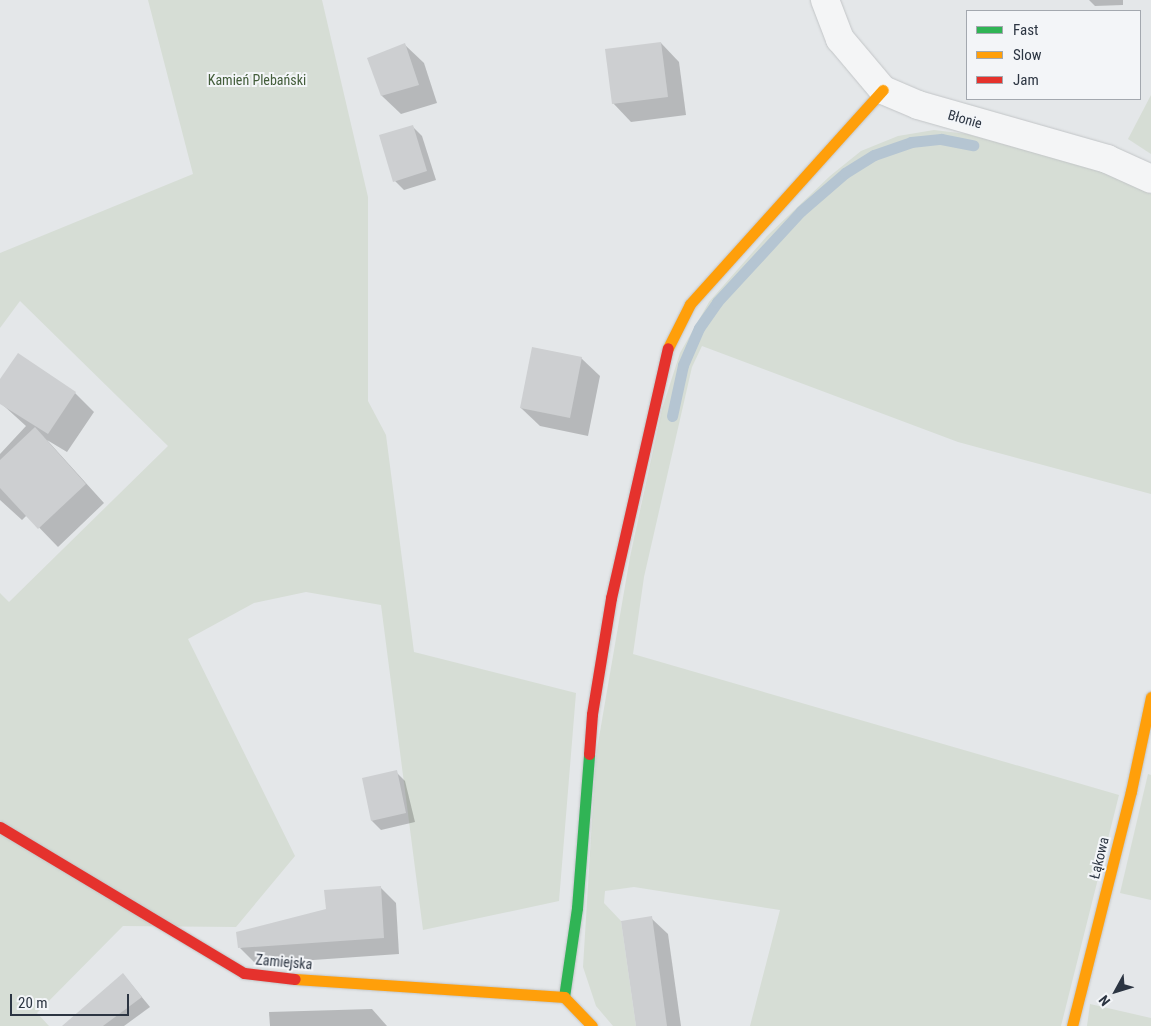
<!DOCTYPE html>
<html>
<head>
<meta charset="utf-8">
<style>
	body { margin:0 }
	#map { position:relative; width:1151px; height:1026px; overflow:hidden; background:#e4e7e9; font-family:"Roboto Condensed",sans-serif }
	div>[style] { position:absolute }
	.green>* { inset:0; background:#d6ddd5 }
	.shadow>* { inset:0; background:#0003 }
	.stream>* { height:11px; margin:-5.5px; padding:0 5.5px; transform-origin:5.5px; border-radius:5.5px; background:#b5c5d2 }
	.building>* { inset:0; background:#cdcfd1 }
	.roads { filter:drop-shadow(0 0 1px #c2c5c7) drop-shadow(0 0 1px #c2c5c7) }
	.street>* { height:28px; margin:-14px; padding:0 14px; transform-origin:14px; border-radius:14px; background:#f4f5f6 }
	.fast>* { height:11px; margin:-5.5px; padding:0 5.5px; transform-origin:5.5px; border-radius:5.5px; background:#30b455 }
	.slow>* { height:11px; margin:-5.5px; padding:0 5.5px; transform-origin:5.5px; border-radius:5.5px; background:#ff9f0a }
	.jam>* { height:11px; margin:-5.5px; padding:0 5.5px; transform-origin:5.5px; border-radius:5.5px; background:#e5322d }
	span { translate:-50% -50%; white-space:nowrap; text-align:center; line-height:1.15; -webkit-text-stroke:4px #f3f5f8; paint-order:stroke }
	.park-label { font-size:14px; color:#435d3a }
	.street-label { font-size:14px; color:#2c3542 }
	.legend { position:absolute; left:966px; top:10px; width:175px; height:90px; box-sizing:border-box; background:#f3f5f8; border:1px solid #a3a8af; margin:0; padding:6px 9px; list-style:none; font-size:15px; color:#2c3542 }
	.legend li { display:flex; align-items:center; gap:10px; height:25px }
	.legend b { width:25px; border:1px solid #a3a8af }
	.north { position:absolute; left:1091px; top:966px; width:50px; height:50px; -webkit-text-stroke:4px #f3f5f8; paint-order:stroke; rotate:231deg; font-size:14px; font-weight:700; line-height:20px; text-align:center; color:#2c3542 }
	.north::after { content:''; display:block; margin:auto; width:18px; height:22px; background:#2c3542; clip-path:polygon(50% 0,100% 100%,50% 72%,0 100%) }
	.scale { position:absolute; left:10px; top:994px; width:119px; height:22px; box-sizing:border-box; border:2px solid #2c3542; border-top:0; padding-left:6px; font-size:15px; line-height:18px; white-space:nowrap; color:#2c3542; -webkit-text-stroke:4px #f3f5f8; paint-order:stroke }
</style>
</head>
<body>
<div id="map">
	<div class="green">
		<div style="clip-path:polygon(148px 0,322px 0,368px 197px,368px 401px,386px 435px,414px 652px,576px 693px,559px 901px,423px 930px,381px 605px,306px 592px,254px 603px,188px 639px,295px 856px,236px 927px,123px 926px,37px 1013px,49px 1026px,0 1026px,0 593px,9px 602px,168px 446px,20px 301px,0 328px,0 253px,193px 174px)"></div>
		<div style="clip-path:polygon(1151px 95px,1151px 154px,1128px 139px)"></div>
		<div style="clip-path:polygon(934px 130px,967px 134px,1098px 170px,1151px 194px,1151px 494px,958px 442px,702px 346px,692px 367px,644px 577px,633px 654px,1119px 795px,1061px 1026px,750px 1026px,780px 910px,634px 887px,605px 891px,604px 903px,621px 921px,636px 1026px,613px 1026px,596px 1006px,583px 967px,596px 755px,630px 557px,662px 409px,680px 353px,709px 302px,767px 236px,830px 176px,861px 151px,898px 136px)"></div>
		<div style="clip-path:polygon(1148px 774px,1151px 775px,1151px 900px,1120px 893px)"></div>
		<div style="clip-path:polygon(1090px 1004px,1151px 1018px,1151px 1026px,1087px 1026px)"></div>
	</div>
	<div class="shadow">
		<div style="clip-path:polygon(1089px 0,1123px 0,1123px 5px,1095px 6px)"></div>
		<div style="clip-path:polygon(661px 43px,679px 62px,686px 115px,631px 122px,613px 103px)"></div>
		<div style="clip-path:polygon(405px 45px,424px 63px,437px 103px,401px 114px,382px 96px,369px 58px)"></div>
		<div style="clip-path:polygon(413px 127px,422px 136px,436px 180px,404px 190px,395px 181px)"></div>
		<div style="clip-path:polygon(581px 358px,600px 376px,588px 436px,540px 426px,521px 408px)"></div>
		<div style="clip-path:polygon(0 381px,75px 393px,94px 412px,67px 452px,47px 440px,104px 503px,58px 547px,27px 515px,22px 520px,0 500px,0 454px,26px 426px,4px 406px)"></div>
		<div style="clip-path:polygon(396px 772px,405px 781px,415px 822px,381px 830px,372px 821px,363px 779px)"></div>
		<div style="clip-path:polygon(380px 887px,396px 903px,399px 954px,256px 964px,240px 948px)"></div>
		<div style="clip-path:polygon(651px 918px,668px 934px,681px 1026px,637px 1026px)"></div>
		<div style="clip-path:polygon(123px 974px,150px 1007px,124px 1026px,64px 1026px)"></div>
		<div style="clip-path:polygon(372px 1009px,387px 1026px,270px 1026px,269px 1012px)"></div>
	</div>
	<div class="stream">
		<div style="left:672px;top:416px;width:52px;rotate:-77.8deg"></div>
		<div style="left:683px;top:365px;width:40px;rotate:-66.6deg"></div>
		<div style="left:699px;top:328px;width:32px;rotate:-55deg"></div>
		<div style="left:717px;top:302px;width:124px;rotate:-47.3deg"></div>
		<div style="left:801px;top:211px;width:58px;rotate:-40.8deg"></div>
		<div style="left:845px;top:173px;width:34px;rotate:-32deg"></div>
		<div style="left:874px;top:155px;width:39px;rotate:-19deg"></div>
		<div style="left:911px;top:142px;width:30px;rotate:-6deg"></div>
		<div style="left:941px;top:139px;width:33px;rotate:11deg"></div>
	</div>
	<div class="building">
		<div style="clip-path:polygon(661px 42px,668px 97px,612px 104px,605px 49px)"></div>
		<div style="clip-path:polygon(405px 43px,419px 85px,381px 96px,367px 58px)"></div>
		<div style="clip-path:polygon(413px 125px,427px 171px,393px 182px,379px 135px)"></div>
		<div style="clip-path:polygon(532px 347px,582px 357px,570px 418px,520px 408px)"></div>
		<div style="clip-path:polygon(18px 353px,76px 392px,48px 434px,0 404px,0 379px)"></div>
		<div style="clip-path:polygon(35px 427px,86px 484px,38px 529px,0 488px,0 460px)"></div>
		<div style="clip-path:polygon(397px 770px,406px 813px,371px 821px,362px 778px)"></div>
		<div style="clip-path:polygon(381px 886px,384px 938px,238px 948px,236px 932px,326px 909px,324px 890px)"></div>
		<div style="clip-path:polygon(652px 916px,667px 1026px,636px 1026px,621px 921px)"></div>
		<div style="clip-path:polygon(123px 973px,142px 997px,103px 1026px,62px 1026px)"></div>
	</div>
	<div class="roads">
		<div class="street">
			<div style="left:825px;top:0;width:42px;rotate:69deg"></div>
			<div style="left:840px;top:39px;width:67px;rotate:49.9deg"></div>
			<div style="left:883px;top:90px;width:38px;rotate:23deg"></div>
			<div style="left:918px;top:105px;width:197px;rotate:15.9deg"></div>
			<div style="left:1107px;top:159px;width:48px;rotate:24.4deg"></div>
		</div>
		<div class="fast">
			<div style="left:564px;top:997px;width:90px;rotate:-81.7deg"></div>
			<div style="left:577px;top:908px;width:154px;rotate:-85.5deg"></div>
		</div>
		<div class="slow">
			<div style="left:668px;top:348px;width:49px;rotate:-63.4deg"></div>
			<div style="left:690px;top:304px;width:288px;rotate:-48deg"></div>
			<div style="left:295px;top:979px;width:270px;rotate:3.8deg"></div>
			<div style="left:564px;top:997px;width:40px;rotate:46deg"></div>
			<div style="left:1072px;top:1026px;width:242px;rotate:-75.9deg"></div>
			<div style="left:1131px;top:791px;width:96px;rotate:-78deg"></div>
		</div>
		<div class="jam">
			<div style="left:589px;top:754px;width:40px;rotate:-85.7deg"></div>
			<div style="left:592px;top:714px;width:118px;rotate:-80.7deg"></div>
			<div style="left:611px;top:598px;width:256px;rotate:-77.2deg"></div>
			<div style="left:0;top:827px;width:284px;rotate:30.9deg"></div>
			<div style="left:244px;top:973px;width:51px;rotate:6.7deg"></div>
		</div>
	</div>
	<div class="park-label">
		<span style="left:257px;top:80px">Kamień Plebański</span>
	</div>
	<div class="street-label">
		<span style="left:965px;top:119px;rotate:16deg">Błonie</span>
		<span style="left:1099px;top:858px;rotate:-76deg">Łąkowa</span>
		<span style="left:284px;top:962px;rotate:5deg">Zamiejska</span>
	</div>
	<ul class="legend">
	<li><b style="height:6px;background:#30b455"></b>Fast</li>
	<li><b style="height:6px;background:#ff9f0a"></b>Slow</li>
	<li><b style="height:6px;background:#e5322d"></b>Jam</li>
	</ul>
	<div class="north">N</div>
	<div class="scale">20 m</div>
</div>
</body>
</html>
